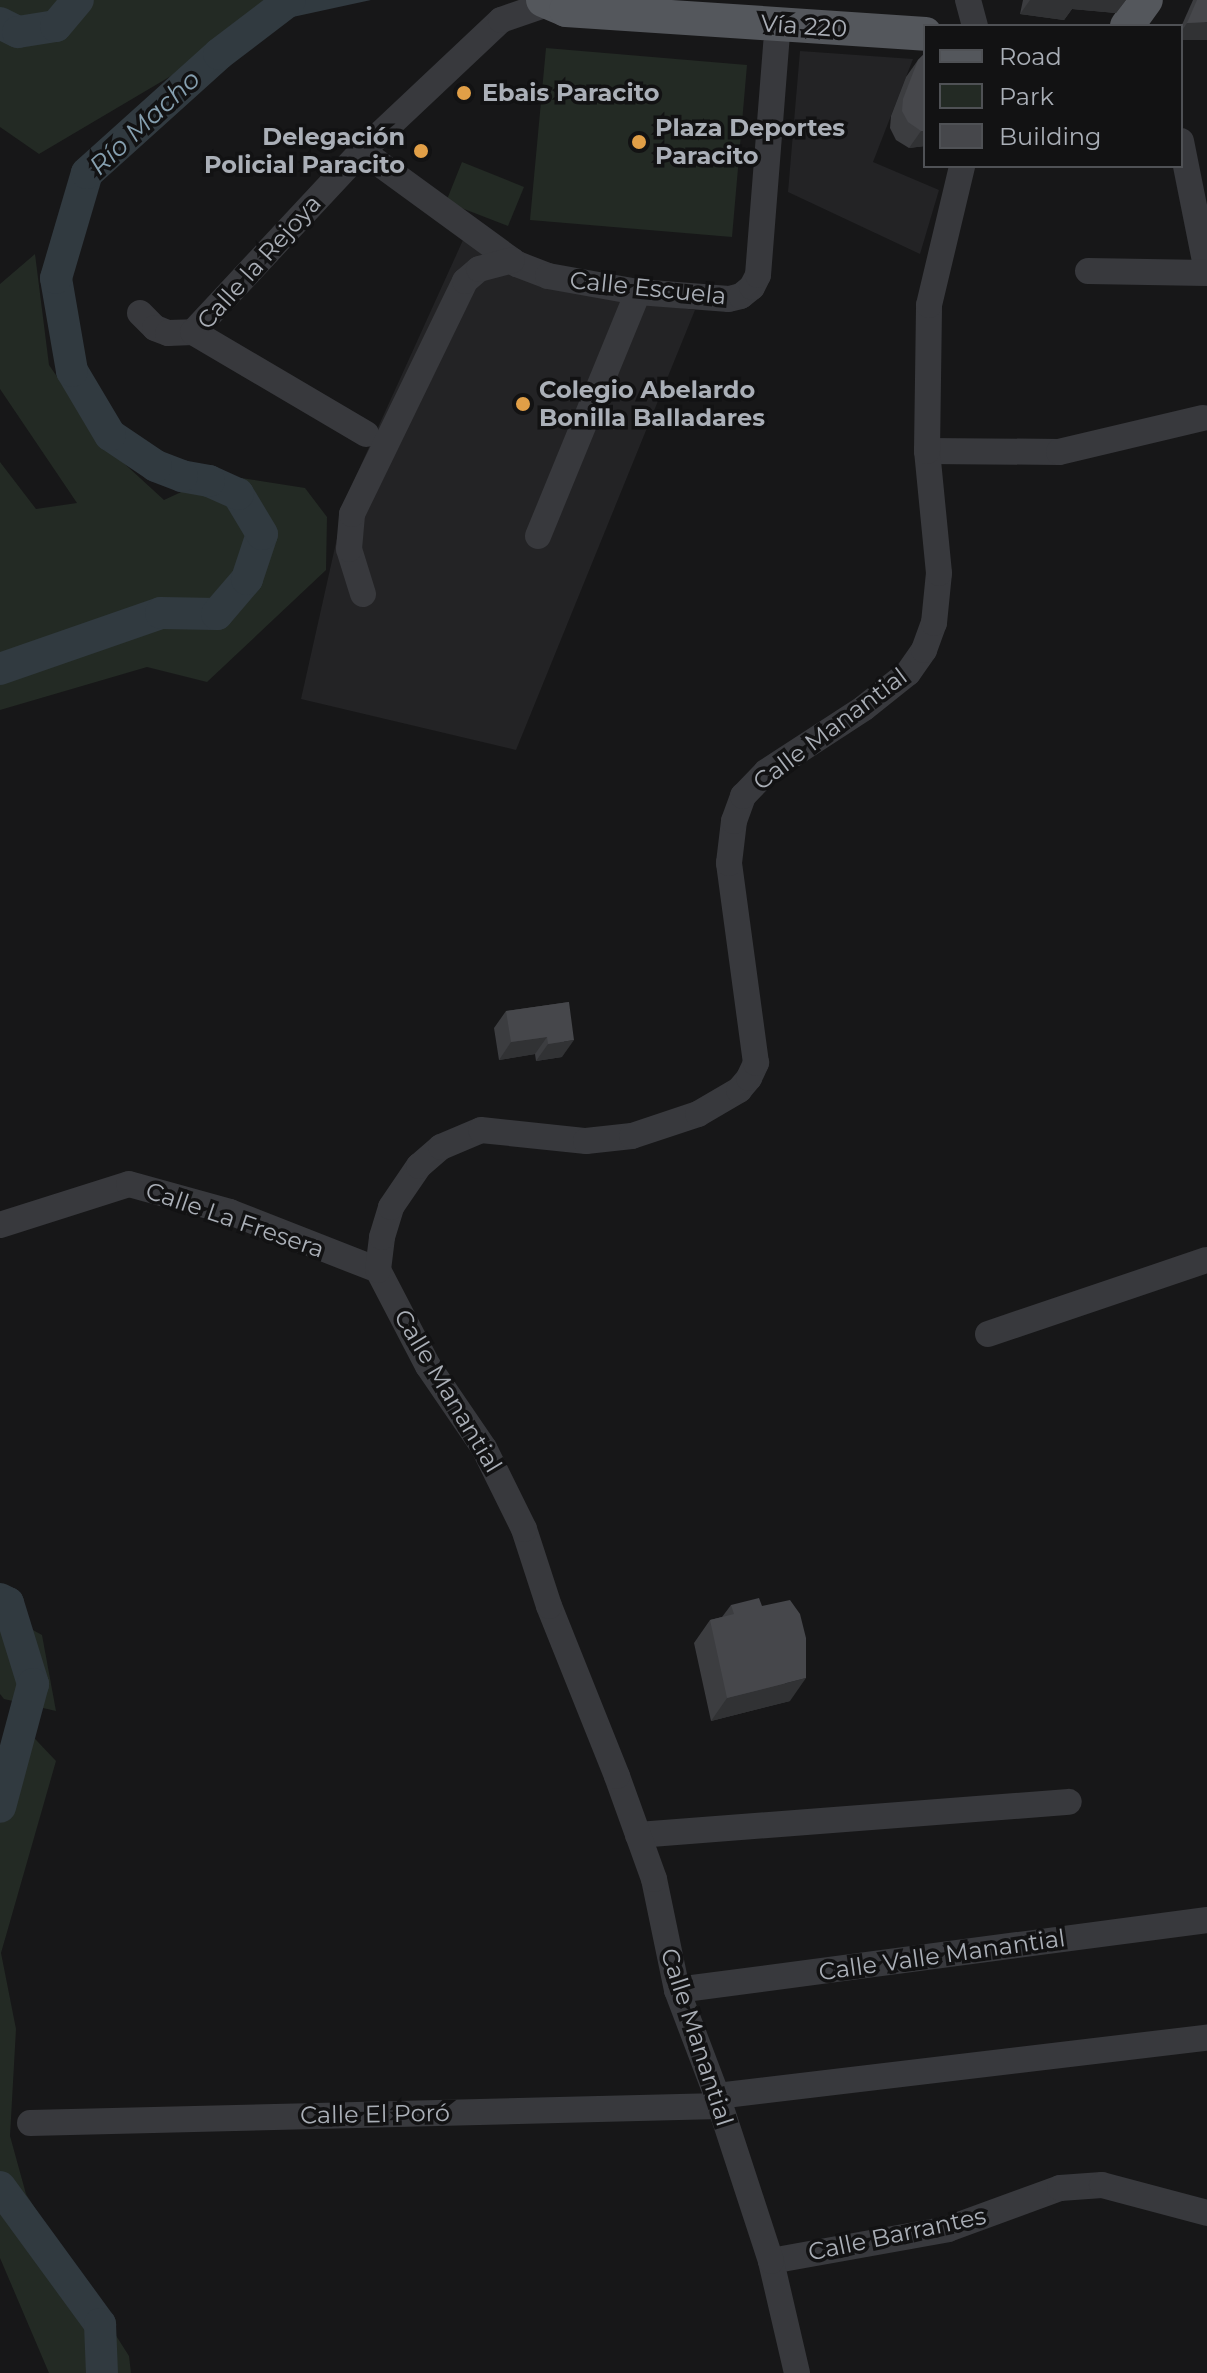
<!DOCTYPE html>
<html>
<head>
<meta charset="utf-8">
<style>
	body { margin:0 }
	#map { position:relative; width:1207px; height:2373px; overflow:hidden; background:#171718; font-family:Montserrat,sans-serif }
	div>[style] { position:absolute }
	.built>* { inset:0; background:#232325 }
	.green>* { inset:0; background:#232a24 }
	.water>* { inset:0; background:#313a40 }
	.river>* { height:32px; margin:-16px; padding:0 16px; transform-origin:16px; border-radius:16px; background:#313a40 }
	.minor>* { height:26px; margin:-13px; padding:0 13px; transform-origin:13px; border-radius:13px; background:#38393d }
	.major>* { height:34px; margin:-17px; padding:0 17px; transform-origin:17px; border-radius:17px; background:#54575c }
	.wall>* { inset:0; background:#3c3d40 }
	.shaded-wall>* { inset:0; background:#313234 }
	.building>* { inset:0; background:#46474b }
	.dots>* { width:22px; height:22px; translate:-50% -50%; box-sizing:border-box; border:4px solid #121213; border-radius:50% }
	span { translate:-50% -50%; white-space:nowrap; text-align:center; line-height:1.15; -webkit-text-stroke:7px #121213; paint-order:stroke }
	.street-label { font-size:24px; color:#aaafb7 }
	.poi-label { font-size:24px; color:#aaafb7; font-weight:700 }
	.left { translate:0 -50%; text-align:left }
	.right { translate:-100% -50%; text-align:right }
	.water-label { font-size:26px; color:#859faf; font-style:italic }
	.legend { position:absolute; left:923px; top:24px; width:260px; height:144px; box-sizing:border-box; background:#121213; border:2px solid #4f5155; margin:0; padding:10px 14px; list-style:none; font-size:24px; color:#aaafb7 }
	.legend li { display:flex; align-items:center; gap:16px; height:40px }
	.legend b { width:40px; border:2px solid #4f5155 }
</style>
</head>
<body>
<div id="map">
	<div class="built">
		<div style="clip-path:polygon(800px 51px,913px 59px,873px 162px,939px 190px,920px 254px,788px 192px)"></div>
		<div style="clip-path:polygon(463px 240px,567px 291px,695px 310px,516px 750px,301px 699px,346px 498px)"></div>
	</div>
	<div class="green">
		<div style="clip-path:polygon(0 0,288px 0,264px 21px,39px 154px,0 127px)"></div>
		<div style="clip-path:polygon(546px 48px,747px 65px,732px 237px,530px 220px)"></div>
		<div style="clip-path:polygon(462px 162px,524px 187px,508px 226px,446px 202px)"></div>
		<div style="clip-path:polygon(35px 254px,49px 365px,104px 445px,164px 500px,205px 481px,241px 478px,305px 488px,327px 517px,326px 570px,207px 682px,147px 667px,0 710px,0 462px,36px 509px,77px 503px,0 389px,0 284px)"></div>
		<div style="clip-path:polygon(0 1612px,42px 1635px,56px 1711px,4px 1699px,0 1694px)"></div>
		<div style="clip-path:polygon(20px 1723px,56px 1761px,1px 1953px,16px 2029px,10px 2136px,26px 2194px,129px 2356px,131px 2373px,49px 2373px,0 2258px,0 1766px)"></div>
	</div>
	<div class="water">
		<div style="clip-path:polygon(290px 0,371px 0,265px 23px)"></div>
	</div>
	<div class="river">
		<div style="left:0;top:23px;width:20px;rotate:27deg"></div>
		<div style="left:18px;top:32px;width:38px;rotate:-9deg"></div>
		<div style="left:56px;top:26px;width:34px;rotate:-50deg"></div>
		<div style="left:0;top:669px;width:170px;rotate:-19.2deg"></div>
		<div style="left:161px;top:613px;width:56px;rotate:1deg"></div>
		<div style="left:217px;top:614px;width:46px;rotate:-49.4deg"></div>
		<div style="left:247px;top:579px;width:47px;rotate:-71.6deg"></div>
		<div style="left:262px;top:534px;width:47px;rotate:-121deg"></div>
		<div style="left:238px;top:494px;width:32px;rotate:-156deg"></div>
		<div style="left:209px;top:481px;width:27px;rotate:-170deg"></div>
		<div style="left:182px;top:476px;width:28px;rotate:-159deg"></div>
		<div style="left:156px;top:466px;width:55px;rotate:-146deg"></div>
		<div style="left:110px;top:435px;width:74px;rotate:-120.7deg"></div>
		<div style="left:72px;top:371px;width:94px;rotate:-99.8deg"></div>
		<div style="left:56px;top:278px;width:109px;rotate:-73.6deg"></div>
		<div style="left:87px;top:173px;width:178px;rotate:-42deg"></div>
		<div style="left:219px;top:54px;width:89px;rotate:-37.3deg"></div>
		<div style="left:0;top:1599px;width:9px;rotate:27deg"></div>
		<div style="left:8px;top:1603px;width:85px;rotate:72.8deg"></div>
		<div style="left:33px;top:1684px;width:127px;rotate:105deg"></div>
		<div style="left:0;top:2187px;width:170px;rotate:53.9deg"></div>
		<div style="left:100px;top:2324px;width:49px;rotate:87.7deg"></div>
	</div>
	<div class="minor">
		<div style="left:968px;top:0;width:27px;rotate:75deg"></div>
		<div style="left:1181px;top:141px;width:133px;rotate:78.7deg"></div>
		<div style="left:362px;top:151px;width:192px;rotate:36.1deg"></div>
		<div style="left:517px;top:264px;width:33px;rotate:21deg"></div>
		<div style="left:548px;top:276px;width:91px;rotate:10.1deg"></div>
		<div style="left:638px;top:292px;width:91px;rotate:4.4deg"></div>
		<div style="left:729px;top:299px;width:12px;rotate:-14deg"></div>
		<div style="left:741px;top:296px;width:14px;rotate:-39deg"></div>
		<div style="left:752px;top:287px;width:13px;rotate:-63deg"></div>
		<div style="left:758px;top:275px;width:253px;rotate:-85.5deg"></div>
		<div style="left:1088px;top:271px;width:119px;rotate:1deg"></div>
		<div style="left:140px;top:313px;width:21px;rotate:45deg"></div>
		<div style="left:155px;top:328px;width:14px;rotate:21deg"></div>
		<div style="left:168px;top:333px;width:25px;rotate:-2deg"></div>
		<div style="left:193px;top:332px;width:248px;rotate:-47deg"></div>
		<div style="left:362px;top:151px;width:191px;rotate:-43.3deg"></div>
		<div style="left:501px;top:20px;width:49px;rotate:-19.2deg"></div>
		<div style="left:193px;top:332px;width:201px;rotate:30.5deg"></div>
		<div style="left:927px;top:451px;width:132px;rotate:0.4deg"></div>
		<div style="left:1059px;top:452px;width:148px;rotate:-13.3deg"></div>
		<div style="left:538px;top:536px;width:264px;rotate:-67.7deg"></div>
		<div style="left:363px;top:594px;width:47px;rotate:-107.3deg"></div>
		<div style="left:349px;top:549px;width:35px;rotate:-85deg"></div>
		<div style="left:352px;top:514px;width:259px;rotate:-64.1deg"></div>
		<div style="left:465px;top:281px;width:18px;rotate:-41deg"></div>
		<div style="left:479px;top:269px;width:34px;rotate:-15deg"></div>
		<div style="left:0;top:1225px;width:135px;rotate:-17.6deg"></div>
		<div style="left:129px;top:1184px;width:105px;rotate:15.5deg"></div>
		<div style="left:230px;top:1212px;width:159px;rotate:21.4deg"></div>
		<div style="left:988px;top:1334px;width:231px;rotate:-18.7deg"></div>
		<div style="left:638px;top:1835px;width:432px;rotate:-4.4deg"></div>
		<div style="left:677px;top:1990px;width:535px;rotate:-7.52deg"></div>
		<div style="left:717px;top:2096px;width:493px;rotate:-6.8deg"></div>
		<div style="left:30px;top:2123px;width:690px;rotate:-1.41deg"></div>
		<div style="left:771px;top:2261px;width:180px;rotate:-10.2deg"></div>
		<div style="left:948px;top:2229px;width:119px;rotate:-20.1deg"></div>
		<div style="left:1060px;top:2188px;width:42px;rotate:-4.1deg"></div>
		<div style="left:1102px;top:2185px;width:109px;rotate:14.9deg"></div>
		<div style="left:797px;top:2373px;width:115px;rotate:-103.1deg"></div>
		<div style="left:771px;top:2261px;width:174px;rotate:-108.1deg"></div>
		<div style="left:717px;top:2096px;width:113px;rotate:-110.7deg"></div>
		<div style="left:677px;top:1990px;width:113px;rotate:-101.7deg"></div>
		<div style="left:654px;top:1879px;width:109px;rotate:-109.8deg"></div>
		<div style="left:617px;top:1776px;width:183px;rotate:-111.8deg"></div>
		<div style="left:549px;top:1606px;width:81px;rotate:-108deg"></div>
		<div style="left:524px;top:1529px;width:90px;rotate:-116.3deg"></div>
		<div style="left:484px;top:1448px;width:99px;rotate:-124.3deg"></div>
		<div style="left:428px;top:1366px;width:108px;rotate:-117.5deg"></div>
		<div style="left:378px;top:1270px;width:33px;rotate:-83deg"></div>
		<div style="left:382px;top:1237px;width:31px;rotate:-73deg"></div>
		<div style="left:391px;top:1207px;width:50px;rotate:-55.7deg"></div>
		<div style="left:419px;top:1166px;width:29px;rotate:-41deg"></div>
		<div style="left:441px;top:1147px;width:43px;rotate:-23deg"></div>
		<div style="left:481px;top:1130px;width:106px;rotate:6deg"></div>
		<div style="left:586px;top:1141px;width:46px;rotate:-6.2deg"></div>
		<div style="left:632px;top:1136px;width:70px;rotate:-18.4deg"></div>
		<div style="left:698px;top:1114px;width:48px;rotate:-30.3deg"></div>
		<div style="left:739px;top:1090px;width:16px;rotate:-50deg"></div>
		<div style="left:749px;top:1078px;width:17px;rotate:-65deg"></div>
		<div style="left:756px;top:1063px;width:202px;rotate:-97.7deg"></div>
		<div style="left:729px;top:863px;width:42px;rotate:-83.2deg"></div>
		<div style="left:734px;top:821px;width:27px;rotate:-70deg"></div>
		<div style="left:743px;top:796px;width:33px;rotate:-46deg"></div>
		<div style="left:766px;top:772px;width:117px;rotate:-33.1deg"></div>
		<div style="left:864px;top:708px;width:56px;rotate:-38.5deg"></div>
		<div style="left:908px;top:673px;width:28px;rotate:-55deg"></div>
		<div style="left:924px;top:650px;width:29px;rotate:-70deg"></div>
		<div style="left:934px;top:623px;width:50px;rotate:-84.3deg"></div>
		<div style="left:939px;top:573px;width:123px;rotate:-95.6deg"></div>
		<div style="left:927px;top:451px;width:146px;rotate:-89.2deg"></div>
		<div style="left:929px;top:305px;width:143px;rotate:-76.6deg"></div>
	</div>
	<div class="major">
		<div style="left:543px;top:0;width:25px;rotate:23deg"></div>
		<div style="left:566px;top:10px;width:360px;rotate:3.8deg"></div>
		<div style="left:1127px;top:26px;width:32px;rotate:-54deg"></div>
	</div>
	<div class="wall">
		<div style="clip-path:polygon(1023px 0,1126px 0,1116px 13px,1072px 9px,1064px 20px,1020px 14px)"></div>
		<div style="clip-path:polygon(1193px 0,1207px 0,1204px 39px,1181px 40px,1181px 27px)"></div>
		<div style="clip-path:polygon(925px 53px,925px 146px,909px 148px,896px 140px,890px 128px,891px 116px,906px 77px,918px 60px)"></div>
		<div style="clip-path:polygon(569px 1002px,562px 1057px,536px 1061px,535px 1054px,499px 1060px,494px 1028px,506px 1011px)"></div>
		<div style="clip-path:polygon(731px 1605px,762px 1606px,790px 1701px,711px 1721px,694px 1643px,710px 1620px,722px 1617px)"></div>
	</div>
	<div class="shaded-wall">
		<div style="clip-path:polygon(1030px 0,1126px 0,1116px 13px,1072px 9px,1064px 20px,1020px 14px)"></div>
		<div style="clip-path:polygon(1207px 22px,1207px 40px,1181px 40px,1181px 32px,1187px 23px)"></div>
		<div style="clip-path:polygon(921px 131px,925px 131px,925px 146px,909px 148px)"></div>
		<div style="clip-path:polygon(547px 1037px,535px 1054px,499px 1060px,511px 1042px)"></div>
		<div style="clip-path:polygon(574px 1040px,562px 1057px,536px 1061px,548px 1044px)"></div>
		<div style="clip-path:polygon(806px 1678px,790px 1701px,711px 1721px,727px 1698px)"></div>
	</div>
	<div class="building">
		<div style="clip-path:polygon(1197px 0,1207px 0,1207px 22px,1187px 23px)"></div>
		<div style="clip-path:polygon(925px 53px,925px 131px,921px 131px,908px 122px,902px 111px,903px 99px,918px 60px)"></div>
		<div style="clip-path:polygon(569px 1002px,574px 1040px,548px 1044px,547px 1037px,511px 1042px,506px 1011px)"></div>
		<div style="clip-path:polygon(759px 1598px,762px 1606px,790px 1600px,800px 1614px,806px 1638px,806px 1678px,727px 1698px,710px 1620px,734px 1614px,731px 1605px)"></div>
	</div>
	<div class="dots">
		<div style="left:464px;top:93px;background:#e19f47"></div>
		<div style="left:639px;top:142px;background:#e19f47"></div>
		<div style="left:421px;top:151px;background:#e19f47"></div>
		<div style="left:523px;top:404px;background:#e19f47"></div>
	</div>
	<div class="street-label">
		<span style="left:804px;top:26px;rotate:4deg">Vía 220</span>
		<span style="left:259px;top:262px;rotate:-48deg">Calle la Rejoya</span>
		<span style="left:648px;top:288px;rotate:6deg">Calle Escuela</span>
		<span style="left:830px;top:729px;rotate:-37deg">Calle Manantial</span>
		<span style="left:235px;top:1220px;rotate:19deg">Calle La Fresera</span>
		<span style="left:448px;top:1391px;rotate:59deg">Calle Manantial</span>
		<span style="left:942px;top:1955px;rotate:-8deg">Calle Valle Manantial</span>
		<span style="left:697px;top:2037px;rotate:72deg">Calle Manantial</span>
		<span style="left:375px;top:2114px;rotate:-1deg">Calle El Poró</span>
		<span style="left:897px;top:2234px;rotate:-12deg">Calle Barrantes</span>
	</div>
	<div class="poi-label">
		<span class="left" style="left:482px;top:93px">Ebais Paracito</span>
		<span class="left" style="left:655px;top:142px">Plaza Deportes<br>Paracito</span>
		<span class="right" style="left:405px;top:151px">Delegación<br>Policial Paracito</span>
		<span class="left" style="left:539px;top:404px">Colegio Abelardo<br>Bonilla Balladares</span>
	</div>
	<div class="water-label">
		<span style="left:145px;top:123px;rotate:-43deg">Río Macho</span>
	</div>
	<ul class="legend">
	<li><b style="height:10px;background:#54575c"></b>Road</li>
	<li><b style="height:22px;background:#232a24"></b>Park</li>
	<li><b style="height:22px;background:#46474b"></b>Building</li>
	</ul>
</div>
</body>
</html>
